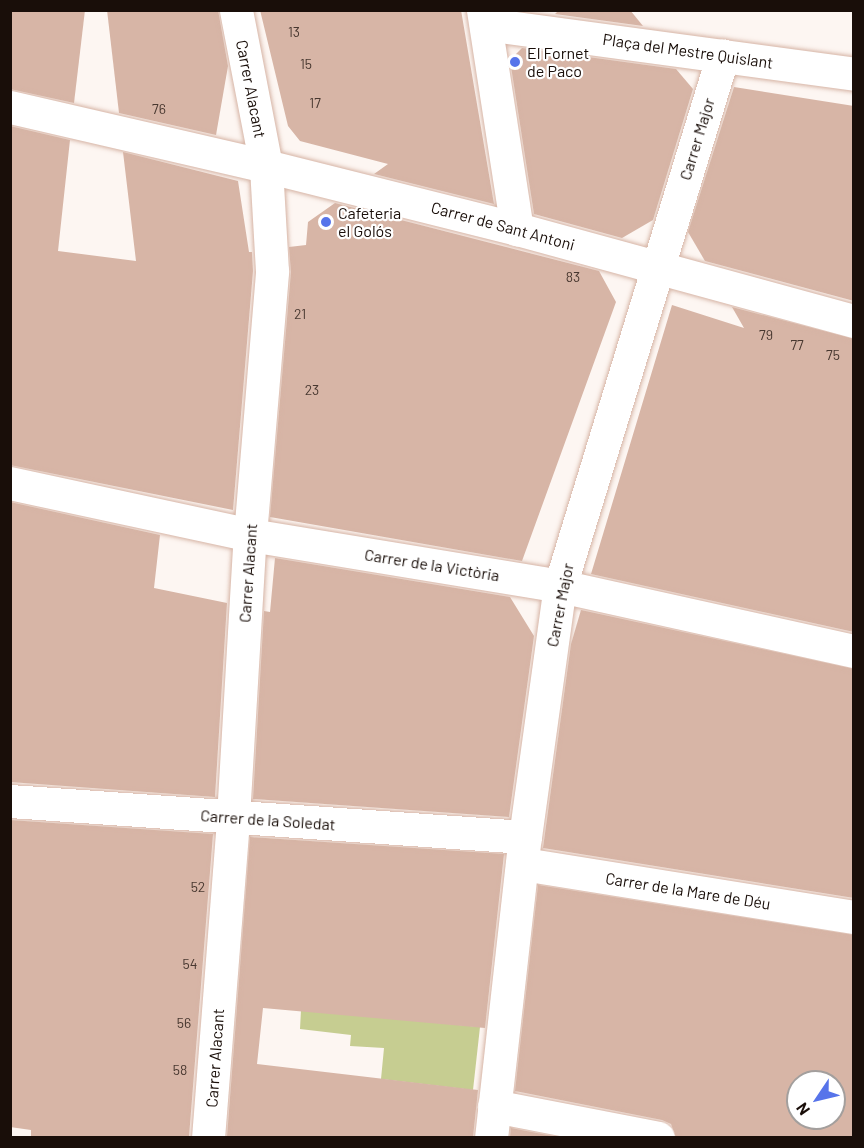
<!DOCTYPE html>
<html>
<head>
<meta charset="utf-8">
<style>
	body { margin:0 }
	#map { position:relative; width:864px; height:1148px; overflow:hidden; background:#fdf6f2; font-family:Barlow,sans-serif }
	div>[style] { position:absolute }
	.green>* { inset:0; background:#c6cd91 }
	.building>* { inset:0; background:#d7b5a6 }
	.roads { filter:drop-shadow(0 0 2px #d6b4a5) drop-shadow(0 0 2px #d6b4a5) }
	.minor>* { height:33px; margin:-16.5px; padding:0 16.5px; transform-origin:16.5px; border-radius:16.5px; background:#fff }
	.dots>* { width:16px; height:16px; translate:-50% -50%; box-sizing:border-box; border:3px solid #fff; border-radius:50% }
	span { translate:-50% -50%; white-space:nowrap; text-align:center; line-height:1.15; -webkit-text-stroke:4.5px #fff; paint-order:stroke }
	.number-label { font-size:14px; color:#483830 }
	.number-label span { -webkit-text-stroke-width:0 }
	.street-label { font-size:16px; color:#190e09 }
	.poi-label { font-size:16px; color:#190e09 }
	.left { translate:0 -50%; text-align:left }
	.frame { position:absolute; inset:0; border:12px solid #190e09; pointer-events:none }
	.north { position:absolute; left:786px; top:1070px; width:60px; height:60px; box-sizing:border-box; background:#fff; border:2px solid #a39f9d; border-radius:50%; rotate:235deg; font-size:16px; font-weight:700; line-height:24px; text-align:center; color:#190e09 }
	.north::after { content:''; display:block; margin:auto; width:21px; height:27px; background:#5774ea; clip-path:polygon(50% 0,100% 100%,50% 72%,0 100%) }
</style>
</head>
<body>
<div id="map">
	<div class="green">
		<div style="clip-path:polygon(301px 1010px,480px 1027px,473px 1090px,381px 1079px,384px 1048px,350px 1046px,351px 1035px,300px 1029px)"></div>
	</div>
	<div class="building">
		<div style="clip-path:polygon(10px 10px,85px 10px,74px 103px,10px 89px)"></div>
		<div style="clip-path:polygon(107px 10px,218px 10px,228px 66px,216px 135px,119px 113px)"></div>
		<div style="clip-path:polygon(260px 10px,461px 10px,494px 204px,374px 174px,388px 164px,300px 141px,288px 126px)"></div>
		<div style="clip-path:polygon(559px 10px,630px 10px,643px 26px,555px 14px)"></div>
		<div style="clip-path:polygon(522px 48px,676px 69px,693px 89px,653px 220px,622px 238px,534px 214px,510px 60px)"></div>
		<div style="clip-path:polygon(734px 87px,854px 106px,854px 301px,705px 261px,688px 232px)"></div>
		<div style="clip-path:polygon(10px 126px,70px 140px,58px 251px,136px 261px,123px 152px,238px 181px,249px 252px,252px 252px,253px 271px,233px 510px,10px 465px)"></div>
		<div style="clip-path:polygon(335px 203px,599px 271px,616px 302px,522px 561px,270px 517px,291px 272px,289px 247px,306px 245px,308px 222px)"></div>
		<div style="clip-path:polygon(672px 305px,744px 328px,732px 307px,854px 339px,854px 632px,591px 574px)"></div>
		<div style="clip-path:polygon(10px 502px,160px 535px,154px 588px,227px 603px,215px 797px,10px 782px)"></div>
		<div style="clip-path:polygon(275px 558px,510px 597px,534px 636px,509px 817px,253px 799px,264px 611px,270px 612px)"></div>
		<div style="clip-path:polygon(581px 610px,854px 669px,854px 898px,543px 848px,571px 644px)"></div>
		<div style="clip-path:polygon(10px 820px,213px 834px,189px 1137px,31px 1137px,31px 1130px,10px 1127px)"></div>
		<div style="clip-path:polygon(250px 837px,504px 854px,485px 1028px,263px 1008px,257px 1064px,478px 1090px,473px 1137px,227px 1137px)"></div>
		<div style="clip-path:polygon(evenodd,538px 885px,854px 935px,854px 1137px,676px 1137px,671px 1124px,662px 1120px,515px 1091px,538px 885px,798px 1082px,834px 1082px,834px 1118px,798px 1118px,798px 1082px)"></div>
		<div style="clip-path:polygon(511px 1128px,558px 1137px,510px 1137px)"></div>
	</div>
	<div class="roads">
		<div class="minor">
			<div style="left:483px;top:10px;width:222px;rotate:81.2deg"></div>
			<div style="left:486px;top:24px;width:371px;rotate:7.7deg"></div>
			<div style="left:10px;top:107px;width:263px;rotate:13deg"></div>
			<div style="left:266px;top:166px;width:259px;rotate:14.1deg"></div>
			<div style="left:517px;top:229px;width:349px;rotate:15.3deg"></div>
			<div style="left:10px;top:483px;width:246px;rotate:12.2deg"></div>
			<div style="left:250px;top:535px;width:314px;rotate:9.3deg"></div>
			<div style="left:560px;top:586px;width:301px;rotate:12.5deg"></div>
			<div style="left:10px;top:801px;width:516px;rotate:4deg"></div>
			<div style="left:523px;top:864px;width:335px;rotate:9.1deg"></div>
			<div style="left:494px;top:1106px;width:167px;rotate:11deg"></div>
			<div style="left:208px;top:1138px;width:322px;rotate:-85.5deg"></div>
			<div style="left:233px;top:817px;width:283px;rotate:-86.6deg"></div>
			<div style="left:250px;top:535px;width:265px;rotate:-85.2deg"></div>
			<div style="left:272px;top:271px;width:105px;rotate:-93.3deg"></div>
			<div style="left:266px;top:166px;width:159px;rotate:-100.9deg"></div>
			<div style="left:491px;top:1138px;width:303px;rotate:-83.6deg"></div>
			<div style="left:525px;top:837px;width:253px;rotate:-82.1deg"></div>
			<div style="left:560px;top:586px;width:555px;rotate:-72.94deg"></div>
		</div>
	</div>
	<div class="dots">
		<div style="left:515px;top:62px;background:#5774ea"></div>
		<div style="left:326px;top:222px;background:#5774ea"></div>
	</div>
	<div class="number-label">
		<span style="left:294px;top:32px">13</span>
		<span style="left:306px;top:64px">15</span>
		<span style="left:315px;top:103px">17</span>
		<span style="left:159px;top:109px">76</span>
		<span style="left:573px;top:277px">83</span>
		<span style="left:300px;top:314px">21</span>
		<span style="left:766px;top:335px">79</span>
		<span style="left:797px;top:345px">77</span>
		<span style="left:833px;top:355px">75</span>
		<span style="left:312px;top:390px">23</span>
		<span style="left:198px;top:887px">52</span>
		<span style="left:190px;top:964px">54</span>
		<span style="left:184px;top:1023px">56</span>
		<span style="left:180px;top:1070px">58</span>
	</div>
	<div class="street-label">
		<span style="left:688px;top:51px;rotate:8deg">Plaça del Mestre Quislant</span>
		<span style="left:251px;top:89px;rotate:79deg">Carrer Alacant</span>
		<span style="left:697px;top:139px;rotate:-73deg">Carrer Major</span>
		<span style="left:503px;top:226px;rotate:15deg">Carrer de Sant Antoni</span>
		<span style="left:432px;top:565px;rotate:9deg">Carrer de la Victòria</span>
		<span style="left:248px;top:573px;rotate:-86deg">Carrer Alacant</span>
		<span style="left:560px;top:605px;rotate:-79deg">Carrer Major</span>
		<span style="left:268px;top:820px;rotate:4deg">Carrer de la Soledat</span>
		<span style="left:688px;top:891px;rotate:9deg">Carrer de la Mare de Déu</span>
		<span style="left:215px;top:1058px;rotate:-86deg">Carrer Alacant</span>
	</div>
	<div class="poi-label">
		<span class="left" style="left:527px;top:62px">El Fornet<br>de Paco</span>
		<span class="left" style="left:338px;top:222px">Cafeteria<br>el Golós</span>
	</div>
	<div class="frame"></div>
	<div class="north">N</div>
</div>
</body>
</html>
